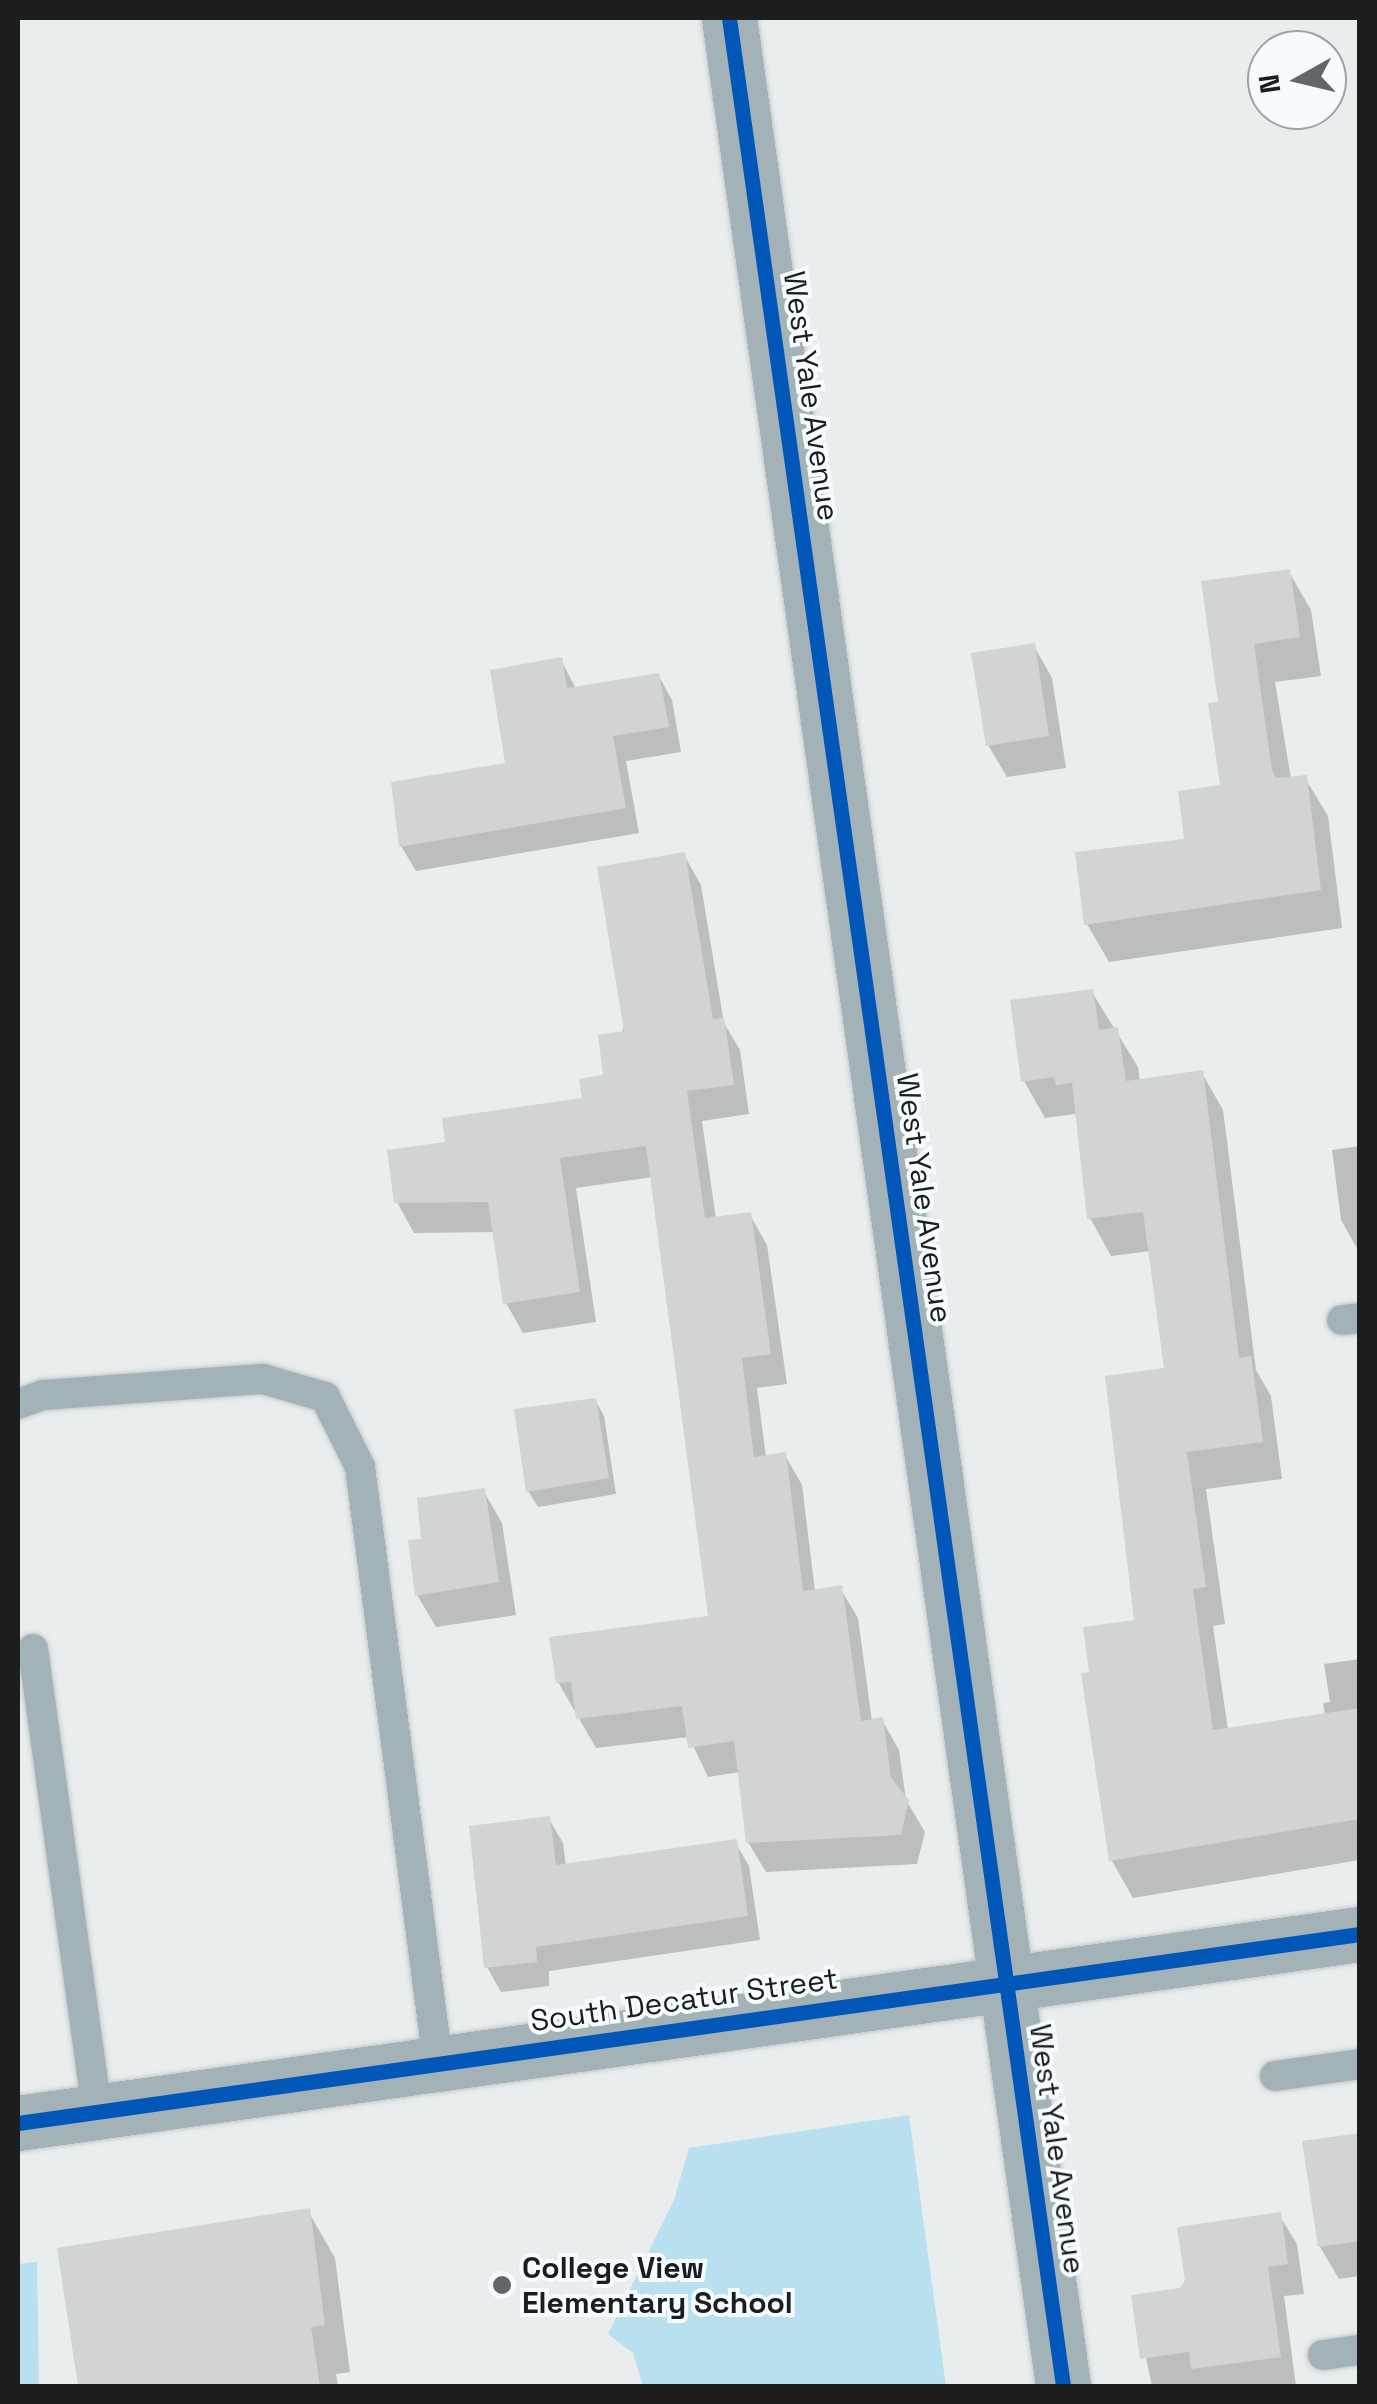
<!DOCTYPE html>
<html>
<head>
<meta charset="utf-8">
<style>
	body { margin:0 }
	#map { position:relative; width:1377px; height:2404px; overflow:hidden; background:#eaedee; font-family:"Space Grotesk",sans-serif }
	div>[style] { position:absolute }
	.green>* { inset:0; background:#b8e0ee }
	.shadow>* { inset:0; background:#0003 }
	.building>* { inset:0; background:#d1d3d4 }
	.roads { filter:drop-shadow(0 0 2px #c6c8c8) drop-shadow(0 0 2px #c6c8c8) }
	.lane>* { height:30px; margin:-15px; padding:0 15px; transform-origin:15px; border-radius:15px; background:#a3b2b7 }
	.street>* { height:55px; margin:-27.5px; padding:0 27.5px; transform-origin:27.5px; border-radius:27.5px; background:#a3b2b7 }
	.cycleway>* { height:15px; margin:-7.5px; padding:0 7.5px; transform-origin:7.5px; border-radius:7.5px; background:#0057b8 }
	.dots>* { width:28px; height:28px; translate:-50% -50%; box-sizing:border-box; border:5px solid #f5fbfe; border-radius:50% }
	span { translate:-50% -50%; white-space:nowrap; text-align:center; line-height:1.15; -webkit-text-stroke:8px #f5fbfe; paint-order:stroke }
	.street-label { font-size:30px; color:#1b1d1e }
	.poi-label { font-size:30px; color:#1b1d1e; font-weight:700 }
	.left { translate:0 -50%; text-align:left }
	.frame { position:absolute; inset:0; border:20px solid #1b1d1e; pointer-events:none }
	.north { position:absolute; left:1247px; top:30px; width:100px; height:100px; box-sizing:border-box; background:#f5fbfe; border:2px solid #9ea2a4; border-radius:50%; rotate:262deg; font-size:28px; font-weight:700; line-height:40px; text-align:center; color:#1b1d1e }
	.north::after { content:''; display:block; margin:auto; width:35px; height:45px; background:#636667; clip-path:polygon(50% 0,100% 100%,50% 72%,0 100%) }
</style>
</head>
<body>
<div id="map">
	<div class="green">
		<div style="clip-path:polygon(909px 2115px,946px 2386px,643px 2386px,633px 2353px,608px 2334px,674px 2200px,689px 2148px)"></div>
		<div style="clip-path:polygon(37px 2262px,39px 2386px,18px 2386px,18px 2264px)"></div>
	</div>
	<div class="shadow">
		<div style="clip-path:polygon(1289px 572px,1311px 610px,1321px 676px,1275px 682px,1291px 779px,1305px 778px,1328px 816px,1342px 928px,1109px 962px,1087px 924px,1187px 841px,1223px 787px,1221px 704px)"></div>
		<div style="clip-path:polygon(1034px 646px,1052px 678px,1066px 768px,1007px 777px,988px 745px)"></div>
		<div style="clip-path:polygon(561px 660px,576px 689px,658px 675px,672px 700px,681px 752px,626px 761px,639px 833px,416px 871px,401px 846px,508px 765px)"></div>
		<div style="clip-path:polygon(684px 855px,701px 885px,724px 1023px,740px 1050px,749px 1114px,702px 1121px,716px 1219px,750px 1215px,767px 1245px,787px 1384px,757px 1388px,766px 1457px,785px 1455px,802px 1485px,815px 1591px,840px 1588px,858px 1618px,872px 1721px,882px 1720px,899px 1750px,906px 1800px,925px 1832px,917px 1864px,766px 1872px,748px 1842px,740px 1772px,708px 1777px,689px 1737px,596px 1748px,558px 1682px,711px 1618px,653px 1177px,576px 1188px,596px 1322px,523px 1333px,506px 1303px,495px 1232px,414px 1233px,397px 1202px,448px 1144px,585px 1101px,606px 1077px)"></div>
		<div style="clip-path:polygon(1092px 992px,1138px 1067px,1140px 1082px,1202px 1073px,1223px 1110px,1256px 1370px,1271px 1396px,1282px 1479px,1206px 1489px,1225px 1624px,1213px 1626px,1228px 1730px,1325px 1715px,1323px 1703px,1330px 1702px,1324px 1664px,1360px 1659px,1360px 1860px,1133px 1898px,1112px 1861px,1084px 1675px,1092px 1674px,1136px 1622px,1167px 1370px,1151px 1251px,1111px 1256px,1090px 1218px,1079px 1121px,1075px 1114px,1045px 1118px,1024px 1081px)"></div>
		<div style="clip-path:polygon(1360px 1146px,1360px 1252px,1359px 1252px,1341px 1220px,1332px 1150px)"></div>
		<div style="clip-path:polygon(595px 1400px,604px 1416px,616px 1494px,538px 1507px,528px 1491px)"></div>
		<div style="clip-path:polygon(483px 1490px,502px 1523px,516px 1615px,436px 1627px,417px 1595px,424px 1541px)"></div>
		<div style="clip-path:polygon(549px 1819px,563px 1843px,566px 1866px,735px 1842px,749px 1866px,760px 1940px,549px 1971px,549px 1986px,501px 1992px,487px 1967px)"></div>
		<div style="clip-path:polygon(1360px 2135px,1360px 2276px,1339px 2279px,1320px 2247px)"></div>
		<div style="clip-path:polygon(308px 2211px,335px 2258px,350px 2372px,336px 2374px,338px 2386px,81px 2386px,60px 2250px)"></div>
		<div style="clip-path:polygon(1279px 2215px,1297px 2244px,1304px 2294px,1284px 2296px,1296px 2386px,1152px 2386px,1133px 2298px,1182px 2291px)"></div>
	</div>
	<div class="building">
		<div style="clip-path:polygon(1290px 569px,1300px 637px,1254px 644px,1272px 770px,1276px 778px,1307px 775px,1321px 890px,1084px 925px,1075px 852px,1184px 839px,1178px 791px,1220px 785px,1208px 703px,1218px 702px,1201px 581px)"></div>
		<div style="clip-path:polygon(1035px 643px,1049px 736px,986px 746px,971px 653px)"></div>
		<div style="clip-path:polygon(562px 657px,567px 688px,659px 673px,669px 727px,613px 736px,626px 808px,399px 847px,391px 782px,505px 763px,490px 670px)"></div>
		<div style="clip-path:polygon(685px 852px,713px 1019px,724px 1017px,734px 1085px,687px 1091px,705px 1218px,751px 1212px,771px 1354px,742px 1358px,754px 1457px,786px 1452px,803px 1591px,842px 1585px,861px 1721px,883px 1717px,891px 1778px,909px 1800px,901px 1835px,746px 1843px,734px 1741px,688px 1748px,682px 1706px,576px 1719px,571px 1682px,556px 1683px,549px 1637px,708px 1616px,646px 1146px,560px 1158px,580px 1292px,503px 1304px,488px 1202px,394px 1203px,387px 1150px,445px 1142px,442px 1118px,582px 1098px,579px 1079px,603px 1075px,598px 1035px,624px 1031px,597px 867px)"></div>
		<div style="clip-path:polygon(1093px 989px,1099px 1030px,1118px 1027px,1126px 1081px,1203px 1070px,1239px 1358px,1251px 1356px,1263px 1442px,1187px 1452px,1206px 1587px,1193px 1589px,1213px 1730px,1360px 1708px,1360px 1819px,1109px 1861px,1081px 1673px,1089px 1672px,1083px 1627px,1134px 1620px,1105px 1376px,1164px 1368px,1143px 1212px,1087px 1219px,1072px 1083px,1056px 1085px,1054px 1077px,1021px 1082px,1010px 1000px)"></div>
		<div style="clip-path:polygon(596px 1398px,609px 1478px,526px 1492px,514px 1409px)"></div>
		<div style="clip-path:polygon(485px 1488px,499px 1582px,415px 1596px,408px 1540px,421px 1539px,417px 1498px)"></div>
		<div style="clip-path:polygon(550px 1816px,556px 1865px,737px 1839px,748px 1916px,536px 1947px,537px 1962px,484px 1968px,469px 1826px)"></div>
		<div style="clip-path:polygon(1360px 2133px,1360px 2241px,1318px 2247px,1302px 2141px)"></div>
		<div style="clip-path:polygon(310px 2208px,325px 2325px,311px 2327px,320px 2386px,78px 2386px,57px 2248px)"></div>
		<div style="clip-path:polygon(1281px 2212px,1288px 2264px,1268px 2267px,1281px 2357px,1191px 2369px,1189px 2352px,1140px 2359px,1131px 2295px,1180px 2288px,1185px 2280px,1177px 2227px)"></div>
	</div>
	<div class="roads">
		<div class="lane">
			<div style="left:1342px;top:1320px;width:18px;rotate:-6deg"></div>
			<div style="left:18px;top:1404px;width:27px;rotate:-20deg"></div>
			<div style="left:43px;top:1395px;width:221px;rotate:-4.2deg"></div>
			<div style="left:263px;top:1379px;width:65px;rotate:16.2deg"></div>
			<div style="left:325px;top:1397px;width:78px;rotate:63.4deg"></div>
			<div style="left:360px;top:1467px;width:601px;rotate:82.54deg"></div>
			<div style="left:33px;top:1649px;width:467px;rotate:82.1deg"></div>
			<div style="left:1275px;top:2076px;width:86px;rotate:-8deg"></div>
			<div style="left:1323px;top:2355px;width:37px;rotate:-8deg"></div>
		</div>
		<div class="street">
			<div style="left:729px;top:18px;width:2391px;rotate:81.97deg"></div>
			<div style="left:18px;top:2123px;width:1355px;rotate:-8.02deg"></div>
		</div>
	</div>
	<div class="cycleway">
		<div style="left:729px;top:18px;width:2391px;rotate:81.97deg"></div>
		<div style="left:18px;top:2123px;width:1355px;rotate:-8.02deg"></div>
	</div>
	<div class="dots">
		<div style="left:502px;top:2285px;background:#636667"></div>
	</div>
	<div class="street-label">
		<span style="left:811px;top:396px;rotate:82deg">West Yale Avenue</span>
		<span style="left:924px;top:1198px;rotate:82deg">West Yale Avenue</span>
		<span style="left:684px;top:2000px;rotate:-8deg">South Decatur Street</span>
		<span style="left:1057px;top:2149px;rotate:82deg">West Yale Avenue</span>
	</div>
	<div class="poi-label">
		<span class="left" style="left:522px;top:2285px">College View<br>Elementary School</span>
	</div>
	<div class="frame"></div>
	<div class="north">N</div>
</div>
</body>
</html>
